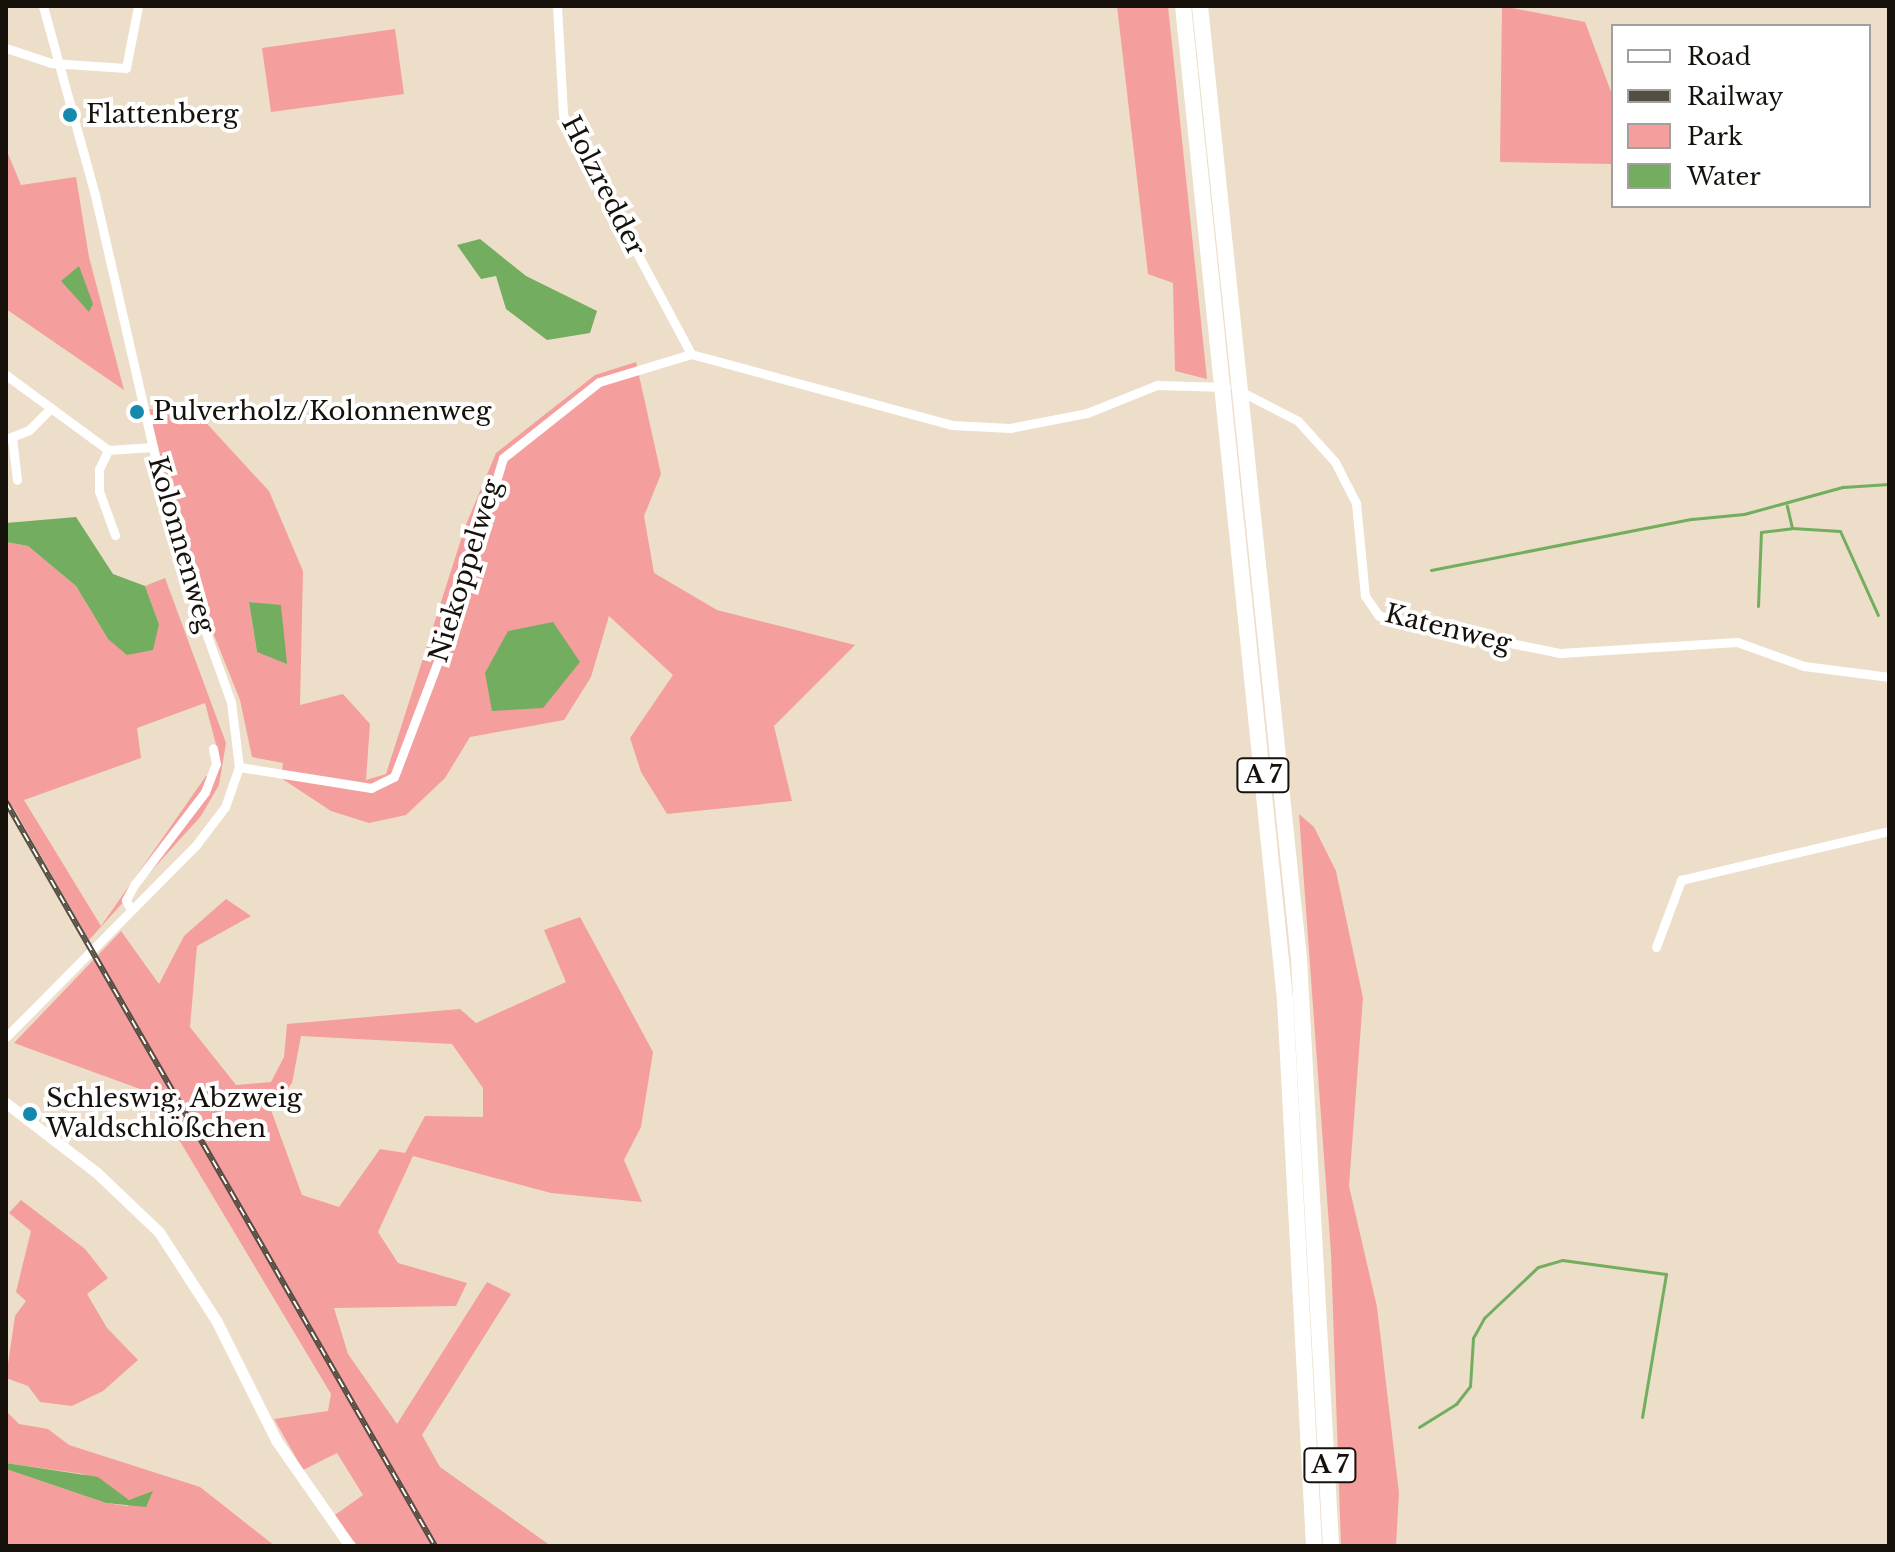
<!DOCTYPE html>
<html>
<head>
<meta charset="utf-8">
<style>
	body { margin:0 }
	#map { position:relative; width:1895px; height:1552px; overflow:hidden; background:#ecdec8; font-family:"Libre Baskerville",serif }
	div>[style] { position:absolute }
	.green>* { inset:0; background:#f49f9d }
	.water>* { inset:0; background:#73ad5f }
	.stream>* { height:3px; margin:-1.5px; padding:0 1.5px; transform-origin:1.5px; border-radius:1.5px; background:#73ad5f }
	.minor>* { height:9px; margin:-4.5px; padding:0 4.5px; transform-origin:4.5px; border-radius:4.5px; background:#fff }
	.tertiary>* { height:11px; margin:-5.5px; padding:0 5.5px; transform-origin:5.5px; border-radius:5.5px; background:#fff }
	.motorway>* { height:16px; margin:-8px; padding:0 8px; transform-origin:8px; border-radius:8px; background:#fff }
	.rail>* { height:6px; margin-top:-3px; transform-origin:0; background:repeating-linear-gradient(90deg,#fff 0 9px,#544d41 0 18px); box-sizing:border-box; border-block:2px solid #544d41 }
	.dots>* { width:22px; height:22px; translate:-50% -50%; box-sizing:border-box; border:4px solid #fff; border-radius:50% }
	span { translate:-50% -50%; white-space:nowrap; text-align:center; line-height:1.15; -webkit-text-stroke:8px #fff; paint-order:stroke }
	.shield-label span { padding:2px 6px; background:#fff; border:2px solid; border-radius:6px; -webkit-text-stroke-width:0 }
	.shield-label { font-size:24px; color:#16110a; font-weight:700 }
	.poi-label { font-size:26px; color:#16110a }
	.left { translate:0 -50%; text-align:left }
	.street-label { font-size:26px; color:#16110a }
	.frame { position:absolute; inset:0; border:8px solid #16110a; pointer-events:none }
	.legend { position:absolute; left:1611px; top:24px; width:260px; height:184px; box-sizing:border-box; background:#fff; border:2px solid #a2a09d; margin:0; padding:10px 14px; list-style:none; font-size:24px; color:#16110a }
	.legend li { display:flex; align-items:center; gap:16px; height:40px }
	.legend b { width:40px; border:2px solid #a2a09d }
</style>
</head>
<body>
<div id="map">
	<div class="green">
		<div style="clip-path:polygon(1117px 6px,1168px 6px,1207px 379px,1175px 371px,1173px 283px,1148px 274px)"></div>
		<div style="clip-path:polygon(1502px 6px,1585px 22px,1613px 97px,1613px 164px,1500px 162px)"></div>
		<div style="clip-path:polygon(395px 29px,404px 94px,271px 112px,262px 48px)"></div>
		<div style="clip-path:polygon(6px 149px,21px 185px,76px 177px,89px 257px,124px 390px,6px 309px)"></div>
		<div style="clip-path:polygon(evenodd,636px 362px,661px 474px,644px 516px,654px 573px,717px 610px,855px 645px,774px 726px,792px 801px,667px 814px,641px 772px,630px 738px,673px 675px,609px 616px,591px 677px,564px 720px,470px 737px,445px 778px,406px 815px,369px 823px,331px 811px,281px 778px,283px 763px,252px 757px,240px 700px,189px 573px,149px 409px,198px 414px,269px 491px,303px 571px,300px 705px,343px 694px,370px 724px,366px 780px,386px 774px,465px 527px,496px 453px,595px 375px,636px 362px,249px 602px,281px 606px,283px 631px,257px 652px,249px 602px,636px 362px,527px 628px,492px 711px,508px 631px,527px 628px)"></div>
		<div style="clip-path:polygon(evenodd,6px 542px,28px 546px,76px 586px,108px 639px,159px 624px,145px 586px,165px 578px,226px 743px,219px 785px,201px 816px,89px 940px,13px 807px,6px 810px,6px 542px,205px 703px,218px 752px,213px 778px,206px 776px,101px 926px,24px 800px,141px 758px,137px 728px,205px 703px)"></div>
		<div style="clip-path:polygon(1299px 814px,1314px 827px,1336px 871px,1363px 998px,1349px 1186px,1377px 1307px,1399px 1493px,1396px 1546px,1341px 1546px,1331px 1253px)"></div>
		<div style="clip-path:polygon(evenodd,226px 899px,251px 916px,197px 946px,190px 1027px,236px 1085px,271px 1082px,284px 1057px,287px 1024px,460px 1009px,476px 1023px,566px 982px,544px 930px,580px 917px,653px 1052px,641px 1127px,624px 1160px,642px 1202px,551px 1193px,413px 1156px,378px 1232px,398px 1263px,467px 1283px,456px 1306px,334px 1308px,348px 1354px,397px 1424px,487px 1282px,511px 1294px,422px 1435px,440px 1467px,551px 1546px,358px 1546px,332px 1517px,363px 1495px,337px 1453px,303px 1470px,274px 1419px,328px 1411px,331px 1394px,151px 1093px,14px 1043px,121px 931px,159px 984px,184px 936px,226px 899px,301px 1036px,452px 1044px,483px 1088px,483px 1117px,425px 1116px,405px 1153px,380px 1149px,339px 1207px,302px 1195px,271px 1110px,292px 1083px,301px 1036px)"></div>
		<div style="clip-path:polygon(21px 1200px,85px 1249px,108px 1278px,87px 1294px,107px 1328px,138px 1360px,103px 1391px,72px 1406px,40px 1402px,28px 1386px,6px 1378px,15px 1316px,26px 1301px,16px 1292px,31px 1231px,9px 1213px)"></div>
		<div style="clip-path:polygon(6px 1411px,19px 1424px,48px 1429px,69px 1445px,200px 1487px,275px 1546px,6px 1546px,6px 1469px,106px 1503px,127px 1506px,142px 1496px,129px 1500px,83px 1474px,6px 1463px)"></div>
	</div>
	<div class="water">
		<div style="clip-path:polygon(480px 239px,526px 276px,597px 311px,590px 333px,547px 340px,506px 309px,496px 276px,481px 279px,457px 245px)"></div>
		<div style="clip-path:polygon(79px 266px,93px 304px,89px 312px,61px 281px)"></div>
		<div style="clip-path:polygon(76px 517px,113px 574px,145px 586px,159px 624px,153px 650px,127px 655px,108px 639px,76px 586px,28px 546px,6px 542px,6px 523px)"></div>
		<div style="clip-path:polygon(249px 602px,281px 605px,287px 664px,257px 652px)"></div>
		<div style="clip-path:polygon(553px 622px,580px 662px,543px 708px,492px 711px,485px 673px,508px 631px)"></div>
		<div style="clip-path:polygon(6px 1463px,98px 1477px,129px 1500px,153px 1491px,146px 1507px,106px 1503px,6px 1469px)"></div>
	</div>
	<div class="stream">
		<div style="left:1792px;top:528px;width:48px;rotate:3.6deg"></div>
		<div style="left:1840px;top:531px;width:92px;rotate:65.7deg"></div>
		<div style="left:1431px;top:570px;width:266px;rotate:-11.1deg"></div>
		<div style="left:1692px;top:519px;width:52px;rotate:-5.5deg"></div>
		<div style="left:1744px;top:514px;width:103px;rotate:-15.3deg"></div>
		<div style="left:1843px;top:487px;width:46px;rotate:-3.7deg"></div>
		<div style="left:1758px;top:606px;width:74px;rotate:-87.7deg"></div>
		<div style="left:1761px;top:532px;width:31px;rotate:-7deg"></div>
		<div style="left:1792px;top:528px;width:23px;rotate:-103deg"></div>
		<div style="left:1419px;top:1427px;width:44px;rotate:-31.9deg"></div>
		<div style="left:1456px;top:1404px;width:23px;rotate:-52deg"></div>
		<div style="left:1470px;top:1386px;width:48px;rotate:-86.4deg"></div>
		<div style="left:1473px;top:1338px;width:23px;rotate:-61deg"></div>
		<div style="left:1484px;top:1318px;width:74px;rotate:-43.4deg"></div>
		<div style="left:1538px;top:1267px;width:25px;rotate:-16deg"></div>
		<div style="left:1562px;top:1260px;width:105px;rotate:7.7deg"></div>
		<div style="left:1666px;top:1274px;width:145px;rotate:99.5deg"></div>
	</div>
	<div class="minor">
		<div style="left:557px;top:6px;width:109px;rotate:86.8deg"></div>
		<div style="left:563px;top:115px;width:271px;rotate:61.8deg"></div>
		<div style="left:6px;top:48px;width:47px;rotate:18.4deg"></div>
		<div style="left:51px;top:63px;width:75px;rotate:3.8deg"></div>
		<div style="left:126px;top:68px;width:63px;rotate:-79deg"></div>
		<div style="left:6px;top:375px;width:127px;rotate:36.3deg"></div>
		<div style="left:108px;top:450px;width:45px;rotate:-3.8deg"></div>
		<div style="left:1240px;top:391px;width:65px;rotate:27.3deg"></div>
		<div style="left:1298px;top:421px;width:55px;rotate:47.9deg"></div>
		<div style="left:1335px;top:462px;width:46px;rotate:62.9deg"></div>
		<div style="left:1356px;top:503px;width:93px;rotate:84.5deg"></div>
		<div style="left:1365px;top:596px;width:24px;rotate:55deg"></div>
		<div style="left:1379px;top:616px;width:185px;rotate:11.6deg"></div>
		<div style="left:1560px;top:653px;width:177px;rotate:-3.6deg"></div>
		<div style="left:1737px;top:642px;width:71px;rotate:19.7deg"></div>
		<div style="left:1804px;top:666px;width:86px;rotate:7.4deg"></div>
		<div style="left:12px;top:437px;width:43px;rotate:83.4deg"></div>
		<div style="left:6px;top:439px;width:25px;rotate:-21deg"></div>
		<div style="left:29px;top:430px;width:30px;rotate:-45deg"></div>
		<div style="left:108px;top:450px;width:21px;rotate:115deg"></div>
		<div style="left:99px;top:469px;width:22px;rotate:90deg"></div>
		<div style="left:99px;top:491px;width:47px;rotate:70deg"></div>
		<div style="left:239px;top:767px;width:134px;rotate:9deg"></div>
		<div style="left:371px;top:788px;width:25px;rotate:-26deg"></div>
		<div style="left:394px;top:777px;width:172px;rotate:-69.2deg"></div>
		<div style="left:455px;top:616px;width:165px;rotate:-73.1deg"></div>
		<div style="left:503px;top:458px;width:122px;rotate:-38.4deg"></div>
		<div style="left:599px;top:382px;width:96px;rotate:-16.9deg"></div>
		<div style="left:691px;top:354px;width:270px;rotate:15.2deg"></div>
		<div style="left:952px;top:425px;width:58px;rotate:3deg"></div>
		<div style="left:1010px;top:428px;width:78px;rotate:-11deg"></div>
		<div style="left:1087px;top:413px;width:75px;rotate:-21.8deg"></div>
		<div style="left:1157px;top:385px;width:69px;rotate:1.7deg"></div>
		<div style="left:131px;top:910px;width:11px;rotate:-117deg"></div>
		<div style="left:126px;top:900px;width:17px;rotate:-62deg"></div>
		<div style="left:134px;top:885px;width:117px;rotate:-52.6deg"></div>
		<div style="left:205px;top:792px;width:30px;rotate:-69deg"></div>
		<div style="left:216px;top:764px;width:16px;rotate:-101deg"></div>
		<div style="left:1656px;top:947px;width:72px;rotate:-69.5deg"></div>
		<div style="left:1681px;top:880px;width:214px;rotate:-13.3deg"></div>
		<div style="left:6px;top:1037px;width:270px;rotate:-45.3deg"></div>
		<div style="left:196px;top:845px;width:48px;rotate:-52.7deg"></div>
		<div style="left:225px;top:807px;width:42px;rotate:-70.7deg"></div>
		<div style="left:239px;top:767px;width:65px;rotate:-97deg"></div>
		<div style="left:231px;top:702px;width:158px;rotate:-109.9deg"></div>
		<div style="left:177px;top:553px;width:367px;rotate:-102.9deg"></div>
		<div style="left:95px;top:195px;width:196px;rotate:-105.4deg"></div>
	</div>
	<div class="tertiary">
		<div style="left:6px;top:1103px;width:113px;rotate:37.5deg"></div>
		<div style="left:96px;top:1172px;width:87px;rotate:43.6deg"></div>
		<div style="left:159px;top:1232px;width:105px;rotate:57.1deg"></div>
		<div style="left:216px;top:1320px;width:134px;rotate:63.4deg"></div>
		<div style="left:276px;top:1440px;width:129px;rotate:55.1deg"></div>
	</div>
	<div class="motorway">
		<div style="left:1183px;top:6px;width:999px;rotate:84.14deg"></div>
		<div style="left:1285px;top:1000px;width:547px;rotate:86.96deg"></div>
		<div style="left:1200px;top:6px;width:958px;rotate:84.07deg"></div>
		<div style="left:1299px;top:959px;width:588px;rotate:86.88deg"></div>
	</div>
	<div class="rail">
		<div style="left:6px;top:802px;width:859px;rotate:60.03deg"></div>
	</div>
	<div class="dots">
		<div style="left:70px;top:115px;background:#1488ad"></div>
		<div style="left:137px;top:412px;background:#1488ad"></div>
		<div style="left:30px;top:1114px;background:#1488ad"></div>
	</div>
	<div class="shield-label">
		<span style="left:1263px;top:775px">A 7</span>
		<span style="left:1330px;top:1465px">A 7</span>
	</div>
	<div class="poi-label">
		<span class="left" style="left:86px;top:115px">Flattenberg</span>
		<span class="left" style="left:153px;top:412px">Pulverholz/Kolonnenweg</span>
		<span class="left" style="left:46px;top:1114px">Schleswig, Abzweig<br>Waldschlößchen</span>
	</div>
	<div class="street-label">
		<span style="left:603px;top:186px;rotate:63deg">Holzredder</span>
		<span style="left:181px;top:545px;rotate:74deg">Kolonnenweg</span>
		<span style="left:466px;top:571px;rotate:-73deg">Niekoppelweg</span>
		<span style="left:1448px;top:629px;rotate:14deg">Katenweg</span>
	</div>
	<div class="frame"></div>
	<ul class="legend">
	<li><b style="height:10px;background:#fff"></b>Road</li>
	<li><b style="height:10px;background:#544d41"></b>Railway</li>
	<li><b style="height:22px;background:#f49f9d"></b>Park</li>
	<li><b style="height:22px;background:#73ad5f"></b>Water</li>
	</ul>
</div>
</body>
</html>
